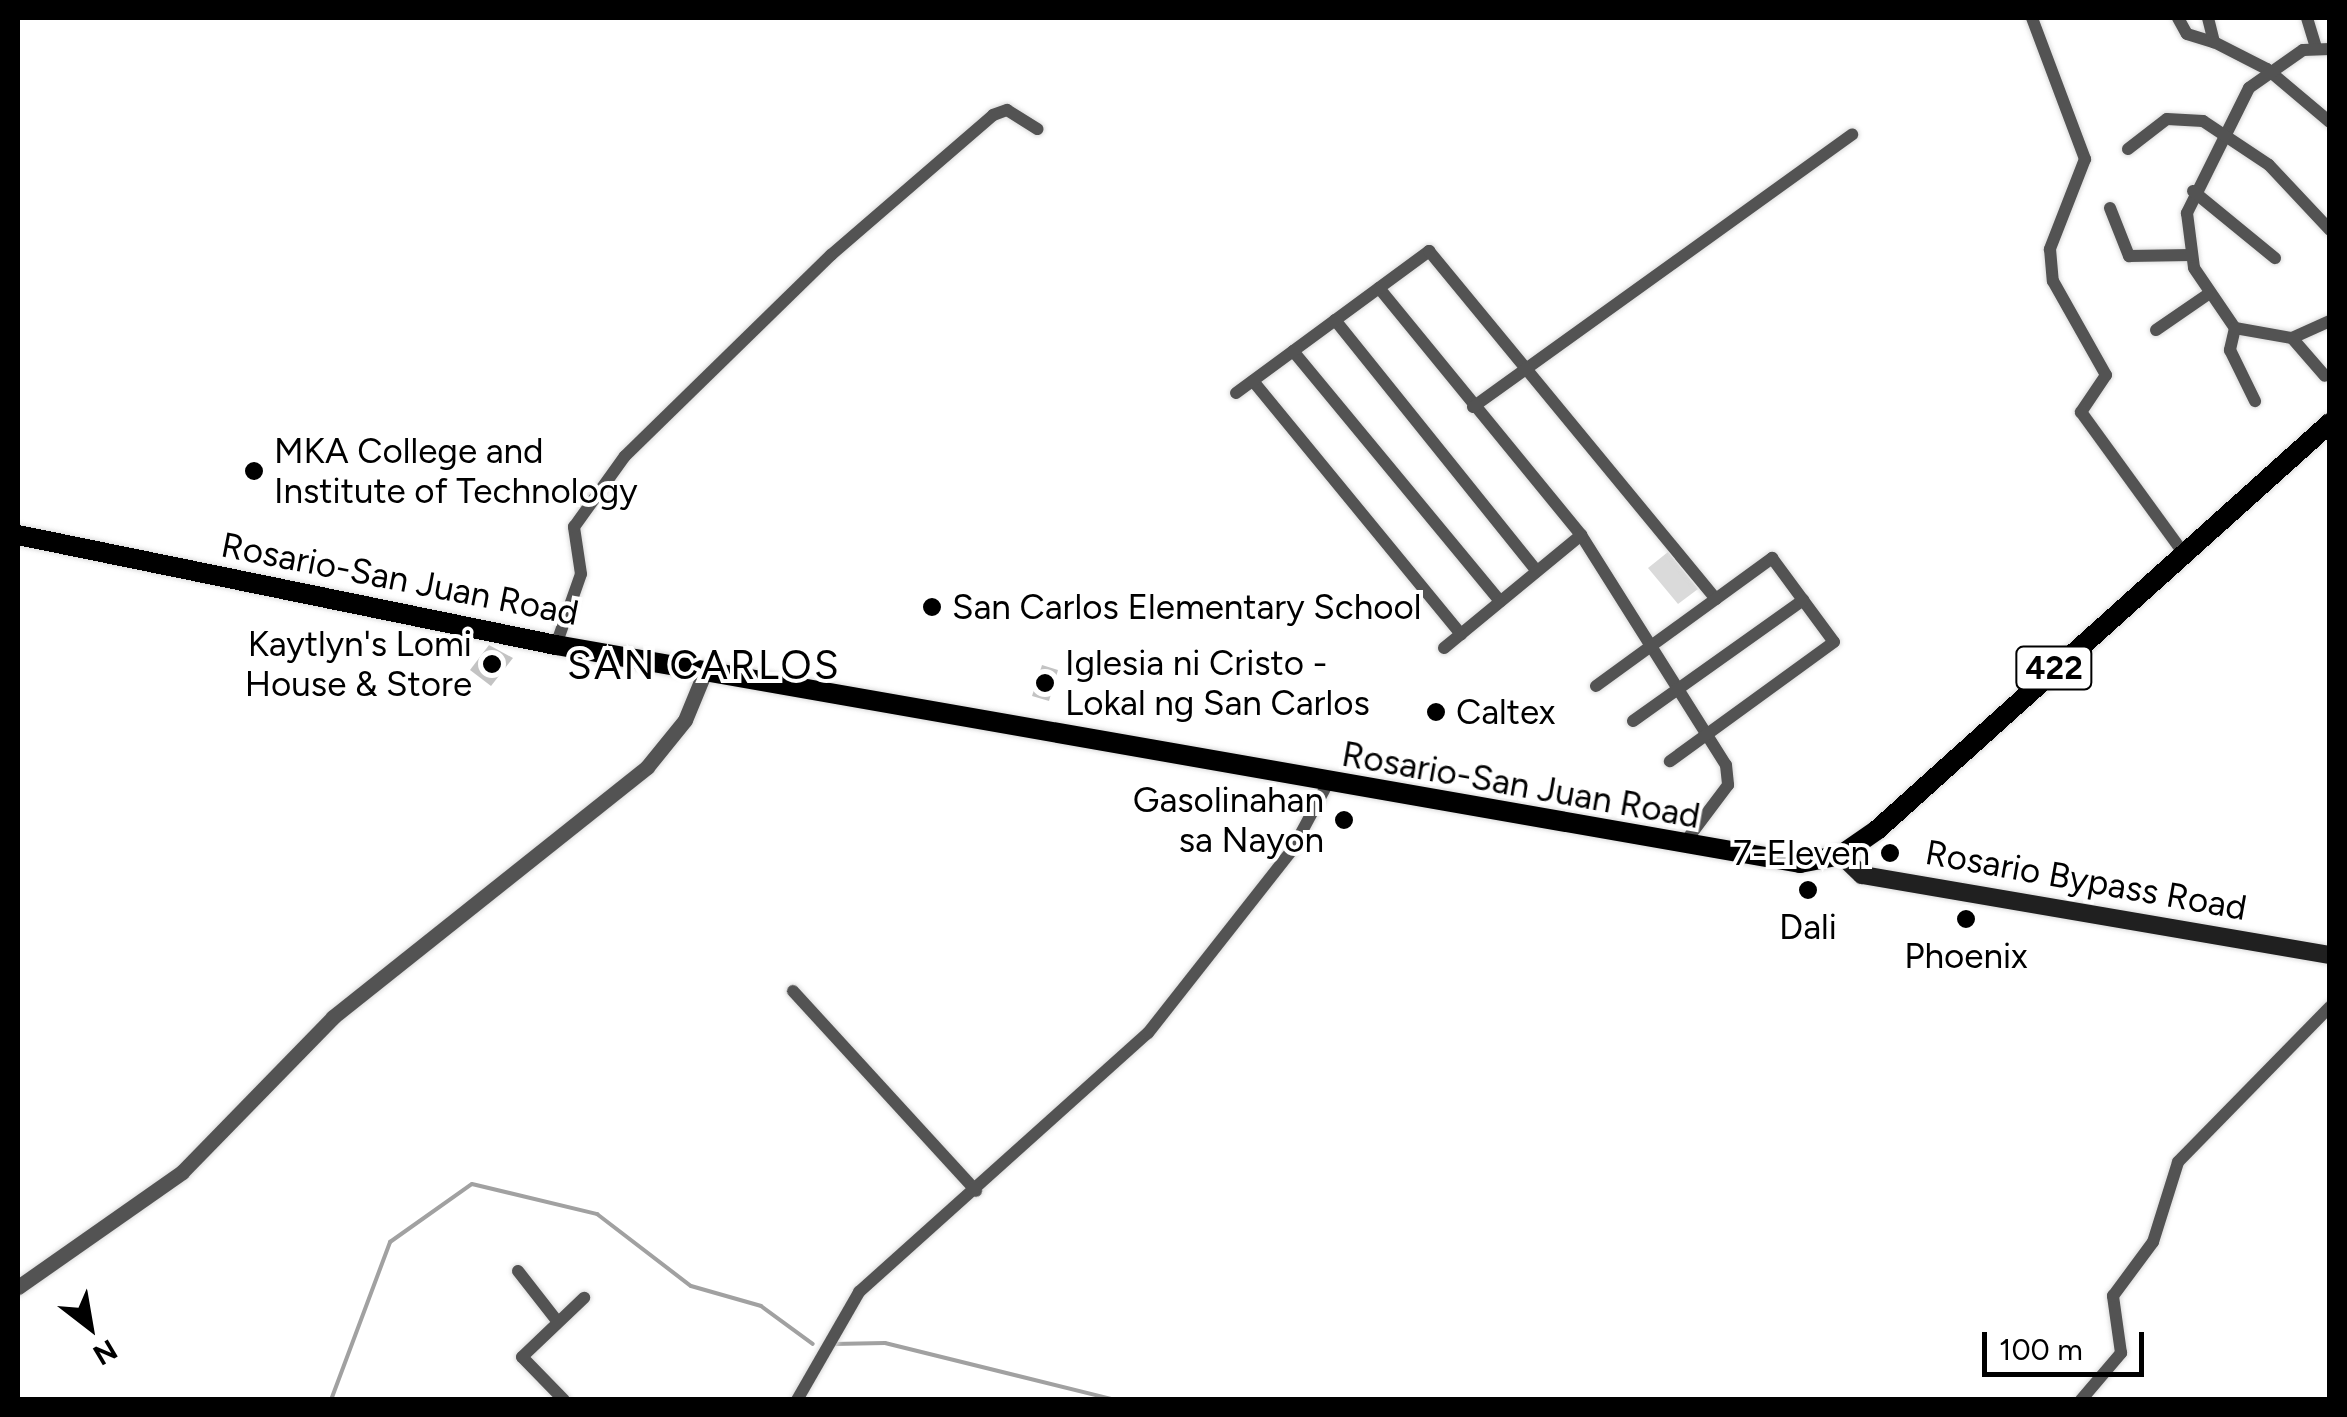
<!DOCTYPE html>
<html>
<head>
<meta charset="utf-8">
<style>
	body { margin:0 }
	#map { position:relative; width:2347px; height:1417px; overflow:hidden; background:#fff; font-family:Figtree,sans-serif }
	div>[style] { position:absolute }
	.green>* { inset:0; background:#dadada }
	.stream>* { height:4px; margin:-2px; padding:0 2px; transform-origin:2px; border-radius:2px; background:#a1a1a1 }
	.building>* { inset:0; background:#c3c3c3 }
	.roads { filter:drop-shadow(0 0 2px #dbdbdb) drop-shadow(0 0 2px #dbdbdb) }
	.minor>* { height:12px; margin:-6px; padding:0 6px; transform-origin:6px; border-radius:6px; background:#535353 }
	.tertiary>* { height:15px; margin:-7.5px; padding:0 7.5px; transform-origin:7.5px; border-radius:7.5px; background:#535353 }
	.secondary>* { height:18px; margin:-9px; padding:0 9px; transform-origin:9px; border-radius:9px; background:#202020 }
	.primary>* { height:20px; margin:-10px; padding:0 10px; transform-origin:10px; border-radius:10px; background:#000 }
	.dots>* { width:28px; height:28px; translate:-50% -50%; box-sizing:border-box; border:5px solid #fff; border-radius:50% }
	span { translate:-50% -50%; white-space:nowrap; text-align:center; line-height:1.15; -webkit-text-stroke:8px #fff; paint-order:stroke }
	.shield-label span { padding:2px 8px; background:#fff; border:2px solid; border-radius:8px; -webkit-text-stroke-width:0 }
	.shield-label { font-size:32px; color:#000; font-weight:700 }
	.poi-label { font-size:35px; color:#000 }
	.left { translate:0 -50%; text-align:left }
	.right { translate:-100% -50%; text-align:right }
	.street-label { font-size:35px; color:#000 }
	.quarter-label { font-size:40px; color:#000; letter-spacing:2.5px }
	.frame { position:absolute; inset:0; border:20px solid #000; pointer-events:none }
	.north { position:absolute; left:40px; top:1277px; width:100px; height:100px; -webkit-text-stroke:8px #fff; paint-order:stroke; rotate:149deg; font-size:28px; font-weight:700; line-height:40px; text-align:center; color:#000 }
	.north::after { content:''; display:block; margin:auto; width:35px; height:45px; background:#000; clip-path:polygon(50% 0,100% 100%,50% 72%,0 100%) }
	.scale { position:absolute; left:1982px; top:1332px; width:162px; height:45px; box-sizing:border-box; border:5px solid #000; border-top:0; padding-left:12px; font-size:30px; line-height:35px; white-space:nowrap; color:#000; -webkit-text-stroke:8px #fff; paint-order:stroke }
</style>
</head>
<body>
<div id="map">
	<div class="green">
		<div style="clip-path:polygon(1668px 552px,1698px 589px,1678px 604px,1648px 568px)"></div>
	</div>
	<div class="stream">
		<div style="left:833px;top:1344px;width:52px;rotate:-1.1deg"></div>
		<div style="left:885px;top:1343px;width:238px;rotate:13.9deg"></div>
		<div style="left:331px;top:1400px;width:169px;rotate:-69.5deg"></div>
		<div style="left:390px;top:1242px;width:100px;rotate:-35.3deg"></div>
		<div style="left:472px;top:1184px;width:129px;rotate:13.5deg"></div>
		<div style="left:597px;top:1214px;width:118px;rotate:37.5deg"></div>
		<div style="left:691px;top:1286px;width:73px;rotate:15.9deg"></div>
		<div style="left:761px;top:1306px;width:64px;rotate:36.2deg"></div>
	</div>
	<div class="building">
		<div style="clip-path:polygon(489px 645px,513px 658px,491px 686px,470px 670px)"></div>
		<div style="clip-path:polygon(1042px 665px,1058px 670px,1049px 701px,1032px 696px)"></div>
	</div>
	<div class="roads">
		<div class="minor">
			<div style="left:2032px;top:18px;width:151px;rotate:69.4deg"></div>
			<div style="left:2085px;top:159px;width:97px;rotate:111.3deg"></div>
			<div style="left:2050px;top:249px;width:32px;rotate:85deg"></div>
			<div style="left:2053px;top:281px;width:108px;rotate:60.6deg"></div>
			<div style="left:2106px;top:375px;width:45px;rotate:124deg"></div>
			<div style="left:2081px;top:412px;width:172px;rotate:54deg"></div>
			<div style="left:2178px;top:18px;width:18px;rotate:61deg"></div>
			<div style="left:2187px;top:34px;width:28px;rotate:17deg"></div>
			<div style="left:2208px;top:18px;width:25px;rotate:76deg"></div>
			<div style="left:2214px;top:42px;width:59px;rotate:27deg"></div>
			<div style="left:2267px;top:69px;width:82px;rotate:40.1deg"></div>
			<div style="left:2307px;top:18px;width:31px;rotate:73deg"></div>
			<div style="left:2330px;top:49px;width:27px;rotate:178deg"></div>
			<div style="left:2303px;top:50px;width:66px;rotate:144.9deg"></div>
			<div style="left:2249px;top:88px;width:140px;rotate:116.4deg"></div>
			<div style="left:2187px;top:213px;width:55px;rotate:82.7deg"></div>
			<div style="left:2194px;top:268px;width:73px;rotate:55.7deg"></div>
			<div style="left:2235px;top:328px;width:58px;rotate:10deg"></div>
			<div style="left:2292px;top:338px;width:42px;rotate:-24.1deg"></div>
			<div style="left:2128px;top:149px;width:49px;rotate:-37.6deg"></div>
			<div style="left:2167px;top:119px;width:36px;rotate:3deg"></div>
			<div style="left:2203px;top:121px;width:79px;rotate:33.7deg"></div>
			<div style="left:2269px;top:165px;width:89px;rotate:46.8deg"></div>
			<div style="left:2193px;top:191px;width:106px;rotate:39.3deg"></div>
			<div style="left:2110px;top:208px;width:52px;rotate:68.4deg"></div>
			<div style="left:2129px;top:256px;width:62px;rotate:-0.9deg"></div>
			<div style="left:1379px;top:288px;width:319px;rotate:50.7deg"></div>
			<div style="left:1581px;top:535px;width:272px;rotate:57.8deg"></div>
			<div style="left:1726px;top:765px;width:20px;rotate:84deg"></div>
			<div style="left:1728px;top:785px;width:75px;rotate:126.9deg"></div>
			<div style="left:1335px;top:320px;width:322px;rotate:51.2deg"></div>
			<div style="left:2235px;top:328px;width:23px;rotate:103deg"></div>
			<div style="left:2230px;top:350px;width:57px;rotate:63.9deg"></div>
			<div style="left:2156px;top:330px;width:62px;rotate:-34.5deg"></div>
			<div style="left:2292px;top:338px;width:50px;rotate:49deg"></div>
			<div style="left:1293px;top:351px;width:325px;rotate:50.4deg"></div>
			<div style="left:1253px;top:381px;width:328px;rotate:50.6deg"></div>
			<div style="left:1236px;top:393px;width:240px;rotate:-36.3deg"></div>
			<div style="left:1429px;top:251px;width:451px;rotate:50.5deg"></div>
			<div style="left:1473px;top:407px;width:467px;rotate:-35.7deg"></div>
			<div style="left:556px;top:645px;width:75px;rotate:-70.6deg"></div>
			<div style="left:581px;top:574px;width:48px;rotate:-98.5deg"></div>
			<div style="left:574px;top:527px;width:87px;rotate:-54.3deg"></div>
			<div style="left:625px;top:456px;width:288px;rotate:-44.3deg"></div>
			<div style="left:831px;top:255px;width:214px;rotate:-40.8deg"></div>
			<div style="left:993px;top:115px;width:15px;rotate:-20deg"></div>
			<div style="left:1007px;top:110px;width:36px;rotate:32deg"></div>
			<div style="left:1444px;top:648px;width:178px;rotate:-39.5deg"></div>
			<div style="left:1596px;top:686px;width:218px;rotate:-36deg"></div>
			<div style="left:1772px;top:558px;width:104px;rotate:53.6deg"></div>
			<div style="left:1834px;top:642px;width:203px;rotate:144deg"></div>
			<div style="left:1633px;top:721px;width:209px;rotate:-35.4deg"></div>
			<div style="left:793px;top:991px;width:271px;rotate:47.5deg"></div>
			<div style="left:518px;top:1271px;width:63px;rotate:52deg"></div>
			<div style="left:564px;top:1400px;width:60px;rotate:-134.3deg"></div>
			<div style="left:522px;top:1357px;width:86px;rotate:-43.6deg"></div>
			<div style="left:797px;top:1400px;width:125px;rotate:-60.1deg"></div>
			<div style="left:859px;top:1292px;width:388px;rotate:-41.9deg"></div>
			<div style="left:1148px;top:1033px;width:233px;rotate:-51.8deg"></div>
			<div style="left:1292px;top:850px;width:76px;rotate:-61.8deg"></div>
			<div style="left:2081px;top:1400px;width:62px;rotate:-49.6deg"></div>
			<div style="left:2121px;top:1353px;width:58px;rotate:-98deg"></div>
			<div style="left:2113px;top:1296px;width:67px;rotate:-53.5deg"></div>
			<div style="left:2153px;top:1242px;width:84px;rotate:-72.6deg"></div>
			<div style="left:2178px;top:1162px;width:217px;rotate:-45.6deg"></div>
		</div>
		<div class="tertiary">
			<div style="left:18px;top:1287px;width:200px;rotate:-35deg"></div>
			<div style="left:182px;top:1172px;width:216px;rotate:-45.7deg"></div>
			<div style="left:333px;top:1017px;width:401px;rotate:-38.5deg"></div>
			<div style="left:647px;top:767px;width:60px;rotate:-51deg"></div>
			<div style="left:685px;top:720px;width:55px;rotate:-67.6deg"></div>
		</div>
		<div class="secondary">
			<div style="left:1841px;top:855px;width:29px;rotate:44deg"></div>
			<div style="left:1862px;top:875px;width:475px;rotate:9.7deg"></div>
		</div>
		<div class="primary">
			<div style="left:18px;top:535px;width:549px;rotate:11.56deg"></div>
			<div style="left:556px;top:645px;width:1263px;rotate:9.94deg"></div>
			<div style="left:1800px;top:863px;width:42px;rotate:-11deg"></div>
			<div style="left:1841px;top:855px;width:44px;rotate:-34.8deg"></div>
			<div style="left:1877px;top:830px;width:609px;rotate:-41.94deg"></div>
		</div>
	</div>
	<div class="dots">
		<div style="left:254px;top:471px;background:#000"></div>
		<div style="left:932px;top:607px;background:#000"></div>
		<div style="left:492px;top:664px;background:#000"></div>
		<div style="left:1045px;top:683px;background:#000"></div>
		<div style="left:1436px;top:712px;background:#000"></div>
		<div style="left:1344px;top:820px;background:#000"></div>
		<div style="left:1890px;top:853px;background:#000"></div>
		<div style="left:1808px;top:890px;background:#000"></div>
		<div style="left:1966px;top:919px;background:#000"></div>
	</div>
	<div class="shield-label">
		<span style="left:2054px;top:668px">422</span>
	</div>
	<div class="poi-label">
		<span class="left" style="left:274px;top:471px">MKA College and<br>Institute of Technology</span>
		<span class="left" style="left:952px;top:607px">San Carlos Elementary School</span>
		<span class="right" style="left:472px;top:664px">Kaytlyn's Lomi<br>House &amp; Store</span>
		<span class="left" style="left:1065px;top:683px">Iglesia ni Cristo -<br>Lokal ng San Carlos</span>
		<span class="left" style="left:1456px;top:712px">Caltex</span>
		<span class="right" style="left:1324px;top:820px">Gasolinahan<br>sa Nayon</span>
		<span class="right" style="left:1870px;top:853px">7-Eleven</span>
		<span style="left:1808px;top:927px">Dali</span>
		<span style="left:1966px;top:956px">Phoenix</span>
	</div>
	<div class="street-label">
		<span style="left:400px;top:579px;rotate:11deg">Rosario-San Juan Road</span>
		<span style="left:1521px;top:785px;rotate:10deg">Rosario-San Juan Road</span>
		<span style="left:2086px;top:880px;rotate:10deg">Rosario Bypass Road</span>
	</div>
	<div class="quarter-label">
		<span style="left:704px;top:665px">SAN CARLOS</span>
	</div>
	<div class="frame"></div>
	<div class="north">N</div>
	<div class="scale">100 m</div>
</div>
</body>
</html>
